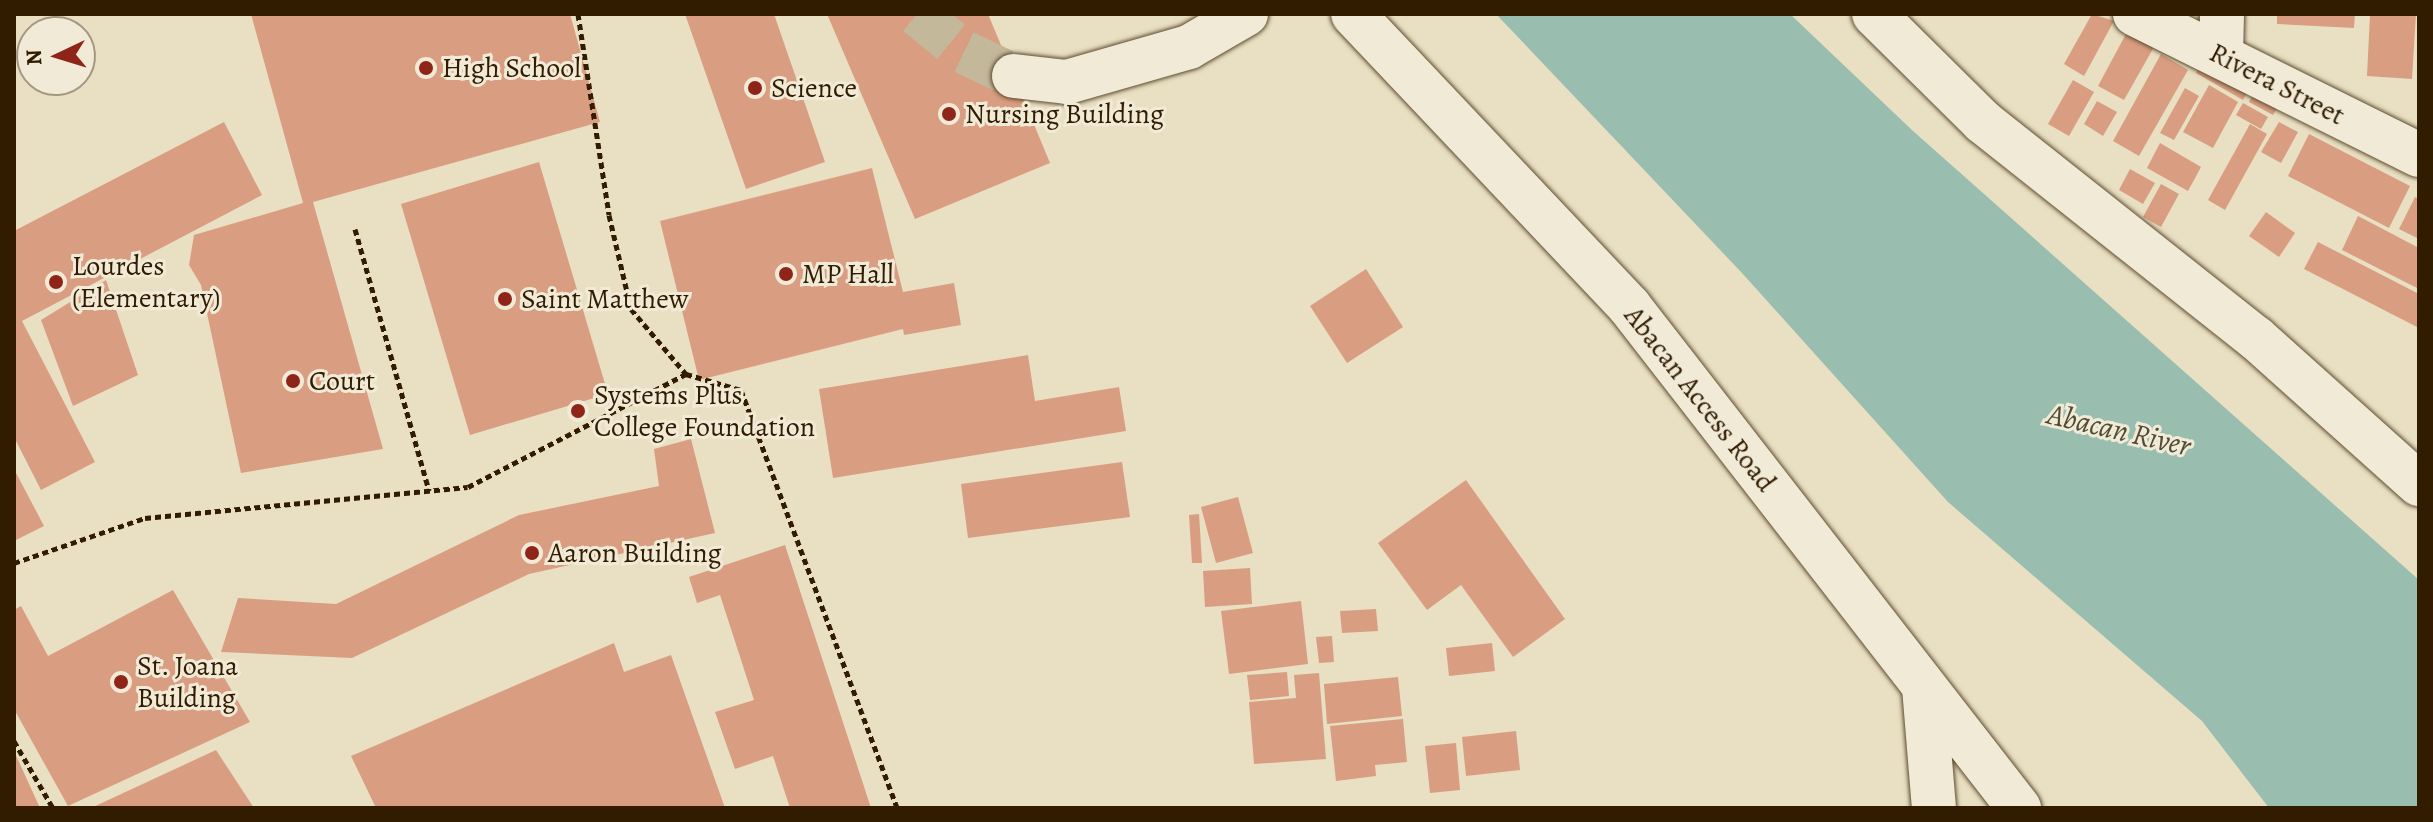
<!DOCTYPE html>
<html>
<head>
<meta charset="utf-8">
<style>
	body { margin:0 }
	#map { position:relative; width:2433px; height:822px; overflow:hidden; background:#e9dfc2; font-family:Alegreya,serif }
	div>[style] { position:absolute }
	.water>* { inset:0; background:#99bdae }
	.building>* { inset:0; background:#d99e81 }
	.minor-tunnel>* { height:44px; margin-top:-22px; transform-origin:0; background:repeating-linear-gradient(90deg,#c4b89b 0 44px,transparent 0 66px) }
	.path>* { height:5px; margin-top:-2.5px; transform-origin:0; background:repeating-linear-gradient(90deg,#311c00 0 6px,transparent 0 10px) }
	.roads { filter:drop-shadow(0 0 2px #5f4d30) drop-shadow(0 0 2px #5f4d30) }
	.minor>* { height:44px; margin:-22px; padding:0 22px; transform-origin:22px; border-radius:22px; background:#f1ead7 }
	.dots>* { width:22px; height:22px; translate:-50% -50%; box-sizing:border-box; border:4px solid #f1ead7; border-radius:50% }
	span { translate:-50% -50%; white-space:nowrap; text-align:center; line-height:1.15; -webkit-text-stroke:6px #f1ead7; paint-order:stroke }
	.poi-label { font-size:28px; color:#311c00 }
	.left { translate:0 -50%; text-align:left }
	.street-label { font-size:28px; color:#311c00 }
	.water-label { font-size:30px; color:#504c34; font-style:italic }
	.frame { position:absolute; inset:0; border:16px solid #311c00; pointer-events:none }
	.north { position:absolute; left:16px; top:16px; width:80px; height:80px; box-sizing:border-box; background:#f1ead7; border:2px solid #a49881; border-radius:50%; rotate:266deg; font-size:22px; font-weight:700; line-height:32px; text-align:center; color:#311c00 }
	.north::after { content:''; display:block; margin:auto; width:28px; height:36px; background:#8f2418; clip-path:polygon(50% 0,100% 100%,50% 72%,0 100%) }
</style>
</head>
<body>
<div id="map">
	<div class="water">
		<div style="clip-path:polygon(1496px 14px,1790px 14px,1913px 131px,2419px 580px,2419px 808px,2269px 808px,2202px 721px,1948px 502px,1742px 273px)"></div>
	</div>
	<div class="building">
		<div style="clip-path:polygon(251px 14px,570px 14px,600px 122px,313px 202px,383px 449px,241px 473px,201px 285px,189px 265px,194px 235px,303px 203px)"></div>
		<div style="clip-path:polygon(685px 14px,774px 14px,825px 162px,746px 189px)"></div>
		<div style="clip-path:polygon(827px 14px,988px 14px,1050px 163px,915px 219px)"></div>
		<div style="clip-path:polygon(2092px 14px,2114px 21px,2084px 76px,2064px 64px)"></div>
		<div style="clip-path:polygon(2277px 14px,2355px 14px,2354px 28px,2277px 24px)"></div>
		<div style="clip-path:polygon(2370px 14px,2416px 14px,2412px 79px,2367px 76px)"></div>
		<div style="clip-path:polygon(2127px 32px,2154px 47px,2124px 100px,2098px 86px)"></div>
		<div style="clip-path:polygon(2161px 54px,2188px 70px,2139px 156px,2113px 141px)"></div>
		<div style="clip-path:polygon(2202px 60px,2250px 87px,2243px 100px,2196px 73px)"></div>
		<div style="clip-path:polygon(2073px 80px,2094px 92px,2069px 136px,2048px 124px)"></div>
		<div style="clip-path:polygon(2209px 85px,2238px 102px,2213px 148px,2183px 132px)"></div>
		<div style="clip-path:polygon(2185px 88px,2199px 96px,2174px 140px,2160px 133px)"></div>
		<div style="clip-path:polygon(2255px 91px,2279px 105px,2273px 115px,2249px 102px)"></div>
		<div style="clip-path:polygon(2097px 101px,2117px 112px,2103px 136px,2084px 124px)"></div>
		<div style="clip-path:polygon(2243px 103px,2268px 117px,2261px 129px,2236px 115px)"></div>
		<div style="clip-path:polygon(224px 122px,262px 195px,22px 321px,95px 462px,41px 490px,14px 437px,14px 231px)"></div>
		<div style="clip-path:polygon(2279px 122px,2298px 132px,2281px 163px,2261px 152px)"></div>
		<div style="clip-path:polygon(2250px 124px,2267px 134px,2225px 210px,2208px 200px)"></div>
		<div style="clip-path:polygon(2309px 134px,2410px 186px,2389px 228px,2288px 176px)"></div>
		<div style="clip-path:polygon(2160px 143px,2201px 167px,2188px 191px,2147px 168px)"></div>
		<div style="clip-path:polygon(539px 162px,608px 394px,470px 435px,401px 204px)"></div>
		<div style="clip-path:polygon(872px 168px,903px 292px,954px 283px,961px 325px,904px 335px,903px 329px,699px 380px,660px 221px)"></div>
		<div style="clip-path:polygon(2130px 169px,2155px 183px,2143px 204px,2119px 190px)"></div>
		<div style="clip-path:polygon(2161px 184px,2179px 194px,2161px 227px,2143px 217px)"></div>
		<div style="clip-path:polygon(2415px 197px,2419px 199px,2419px 239px,2399px 229px)"></div>
		<div style="clip-path:polygon(2266px 212px,2295px 233px,2279px 257px,2249px 236px)"></div>
		<div style="clip-path:polygon(2358px 216px,2419px 248px,2419px 289px,2342px 250px)"></div>
		<div style="clip-path:polygon(2318px 242px,2419px 294px,2419px 328px,2304px 269px)"></div>
		<div style="clip-path:polygon(1366px 269px,1403px 327px,1347px 363px,1310px 306px)"></div>
		<div style="clip-path:polygon(106px 280px,138px 375px,73px 406px,41px 320px)"></div>
		<div style="clip-path:polygon(1028px 355px,1035px 401px,1119px 387px,1126px 431px,833px 478px,819px 389px)"></div>
		<div style="clip-path:polygon(691px 439px,715px 533px,529px 574px,352px 658px,221px 652px,238px 598px,336px 604px,519px 515px,659px 486px,654px 449px)"></div>
		<div style="clip-path:polygon(1122px 462px,1130px 517px,968px 538px,961px 484px)"></div>
		<div style="clip-path:polygon(14px 469px,44px 526px,14px 541px)"></div>
		<div style="clip-path:polygon(1466px 480px,1565px 619px,1513px 657px,1461px 585px,1427px 610px,1378px 543px)"></div>
		<div style="clip-path:polygon(1238px 497px,1253px 553px,1216px 563px,1201px 507px)"></div>
		<div style="clip-path:polygon(1199px 514px,1202px 563px,1192px 563px,1189px 515px)"></div>
		<div style="clip-path:polygon(785px 545px,871px 808px,790px 808px,773px 756px,735px 769px,715px 712px,754px 700px,720px 595px,697px 603px,689px 577px)"></div>
		<div style="clip-path:polygon(1250px 568px,1252px 604px,1205px 607px,1203px 571px)"></div>
		<div style="clip-path:polygon(173px 590px,250px 722px,68px 806px,14px 709px,14px 610px,21px 606px,48px 656px)"></div>
		<div style="clip-path:polygon(1301px 601px,1308px 664px,1229px 674px,1221px 611px)"></div>
		<div style="clip-path:polygon(1376px 609px,1378px 631px,1342px 633px,1340px 611px)"></div>
		<div style="clip-path:polygon(1332px 636px,1334px 662px,1319px 663px,1316px 637px)"></div>
		<div style="clip-path:polygon(614px 643px,624px 672px,671px 655px,725px 808px,376px 808px,351px 756px)"></div>
		<div style="clip-path:polygon(1492px 643px,1495px 671px,1449px 676px,1446px 648px)"></div>
		<div style="clip-path:polygon(1287px 672px,1289px 696px,1250px 700px,1247px 675px)"></div>
		<div style="clip-path:polygon(1319px 673px,1326px 759px,1254px 764px,1249px 702px,1296px 698px,1294px 675px)"></div>
		<div style="clip-path:polygon(1398px 677px,1402px 716px,1327px 724px,1324px 684px)"></div>
		<div style="clip-path:polygon(1403px 719px,1407px 762px,1375px 765px,1376px 776px,1336px 781px,1330px 726px)"></div>
		<div style="clip-path:polygon(1516px 731px,1520px 770px,1466px 776px,1462px 737px)"></div>
		<div style="clip-path:polygon(1456px 743px,1460px 790px,1430px 793px,1425px 746px)"></div>
		<div style="clip-path:polygon(216px 750px,254px 808px,91px 808px)"></div>
		<div style="clip-path:polygon(14px 751px,40px 808px,14px 808px)"></div>
	</div>
	<div class="minor-tunnel">
		<div style="left:917px;top:14px;width:60px;rotate:39deg"></div>
		<div style="left:964px;top:52px;width:55px;rotate:25.6deg"></div>
	</div>
	<div class="path">
		<div style="left:578px;top:14px;width:203px;rotate:81.2deg"></div>
		<div style="left:609px;top:215px;width:97px;rotate:76.8deg"></div>
		<div style="left:631px;top:309px;width:85px;rotate:49.8deg"></div>
		<div style="left:355px;top:229px;width:272px;rotate:74.2deg"></div>
		<div style="left:14px;top:563px;width:139px;rotate:-19deg"></div>
		<div style="left:145px;top:518px;width:324px;rotate:-5.5deg"></div>
		<div style="left:468px;top:487px;width:246px;rotate:-27.4deg"></div>
		<div style="left:686px;top:374px;width:57px;rotate:16.2deg"></div>
		<div style="left:741px;top:390px;width:446px;rotate:69.5deg"></div>
		<div style="left:14px;top:741px;width:78px;rotate:59.8deg"></div>
	</div>
	<div class="roads">
		<div class="minor">
			<div style="left:1353px;top:14px;width:402px;rotate:46.6deg"></div>
			<div style="left:1629px;top:306px;width:636px;rotate:52.16deg"></div>
			<div style="left:1874px;top:14px;width:153px;rotate:44.7deg"></div>
			<div style="left:1983px;top:122px;width:348px;rotate:38.4deg"></div>
			<div style="left:2256px;top:338px;width:219px;rotate:41.9deg"></div>
			<div style="left:2135px;top:14px;width:317px;rotate:26.4deg"></div>
			<div style="left:2221px;top:56px;width:42px;rotate:-88.6deg"></div>
			<div style="left:1014px;top:76px;width:53px;rotate:6.5deg"></div>
			<div style="left:1067px;top:82px;width:127px;rotate:-16deg"></div>
			<div style="left:1189px;top:47px;width:66px;rotate:-30.1deg"></div>
			<div style="left:1924px;top:687px;width:121px;rotate:85.3deg"></div>
		</div>
	</div>
	<div class="dots">
		<div style="left:426px;top:68px;background:#8f2418"></div>
		<div style="left:755px;top:88px;background:#8f2418"></div>
		<div style="left:949px;top:114px;background:#8f2418"></div>
		<div style="left:786px;top:274px;background:#8f2418"></div>
		<div style="left:56px;top:282px;background:#8f2418"></div>
		<div style="left:505px;top:299px;background:#8f2418"></div>
		<div style="left:293px;top:381px;background:#8f2418"></div>
		<div style="left:578px;top:411px;background:#8f2418"></div>
		<div style="left:532px;top:553px;background:#8f2418"></div>
		<div style="left:121px;top:682px;background:#8f2418"></div>
	</div>
	<div class="poi-label">
		<span class="left" style="left:442px;top:68px">High School</span>
		<span class="left" style="left:771px;top:88px">Science</span>
		<span class="left" style="left:965px;top:114px">Nursing Building</span>
		<span class="left" style="left:72px;top:282px">Lourdes<br>(Elementary)</span>
		<span class="left" style="left:802px;top:274px">MP Hall</span>
		<span class="left" style="left:521px;top:299px">Saint Matthew</span>
		<span class="left" style="left:309px;top:381px">Court</span>
		<span class="left" style="left:594px;top:411px">Systems Plus<br>College Foundation</span>
		<span class="left" style="left:548px;top:553px">Aaron Building</span>
		<span class="left" style="left:137px;top:682px">St. Joana<br>Building</span>
	</div>
	<div class="street-label">
		<span style="left:2277px;top:84px;rotate:27deg">Rivera Street</span>
		<span style="left:1700px;top:399px;rotate:52deg">Abacan Access Road</span>
	</div>
	<div class="water-label">
		<span style="left:2119px;top:430px;rotate:13deg">Abacan River</span>
	</div>
	<div class="frame"></div>
	<div class="north">N</div>
</div>
</body>
</html>
